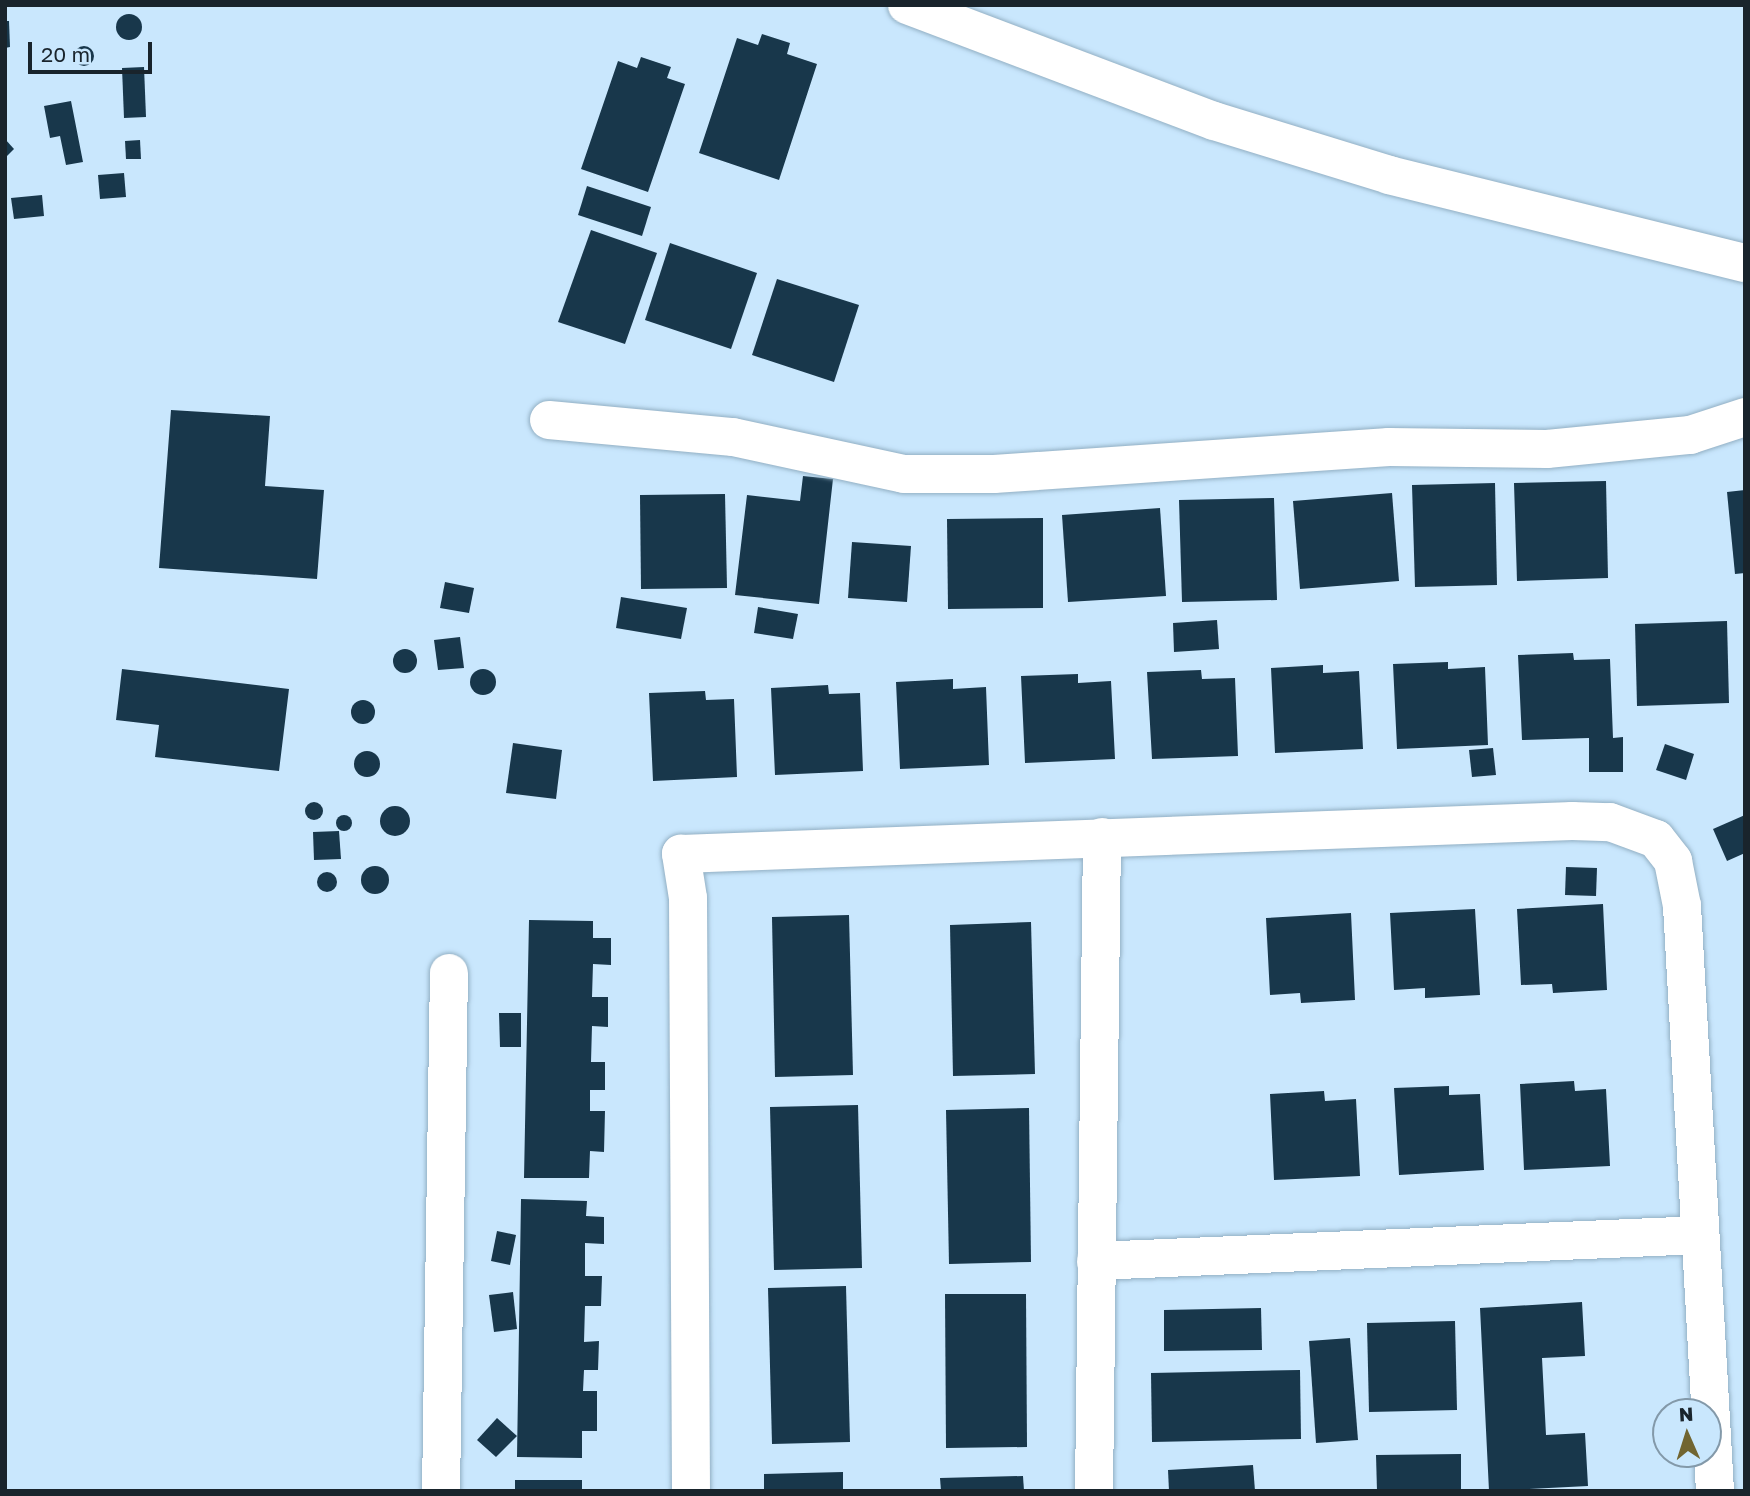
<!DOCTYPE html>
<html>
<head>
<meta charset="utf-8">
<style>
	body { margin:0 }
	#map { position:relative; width:1750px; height:1496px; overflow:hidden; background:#c9e7fd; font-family:"Golos Text",sans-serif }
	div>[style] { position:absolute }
	.building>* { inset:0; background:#18374b }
	.round { border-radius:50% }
	.roads { filter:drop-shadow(0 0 2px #92afc3) drop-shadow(0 0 2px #92afc3) }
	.minor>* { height:38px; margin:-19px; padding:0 19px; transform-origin:19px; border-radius:19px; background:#fff }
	span { translate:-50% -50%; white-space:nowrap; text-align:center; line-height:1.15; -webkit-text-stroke:7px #c9e7fd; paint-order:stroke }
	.frame { position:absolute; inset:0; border:7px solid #19242c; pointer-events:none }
	.north { position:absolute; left:1652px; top:1398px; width:70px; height:70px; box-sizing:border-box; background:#c9e7fd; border:2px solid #8399a9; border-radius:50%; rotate:357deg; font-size:19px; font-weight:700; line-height:28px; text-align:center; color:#19242c }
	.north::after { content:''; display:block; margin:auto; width:24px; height:32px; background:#716531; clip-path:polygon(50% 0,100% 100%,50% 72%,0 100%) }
	.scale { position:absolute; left:28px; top:42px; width:124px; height:32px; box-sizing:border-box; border:4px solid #19242c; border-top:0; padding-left:9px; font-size:21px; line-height:24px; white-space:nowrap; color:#19242c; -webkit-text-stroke:5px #c9e7fd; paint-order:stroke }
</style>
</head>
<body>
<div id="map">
	<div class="building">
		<div class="round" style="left:116px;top:14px;width:26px;height:26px"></div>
		<div style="clip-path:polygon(5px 21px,9px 21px,10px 47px,5px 48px)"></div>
		<div style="clip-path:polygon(762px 34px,790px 43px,787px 54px,817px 64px,779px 180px,699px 153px,737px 38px,758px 45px)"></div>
		<div class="round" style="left:74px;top:46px;width:20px;height:20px"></div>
		<div style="clip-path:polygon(641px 57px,671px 67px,667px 78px,685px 84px,648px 192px,581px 169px,618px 61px,637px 68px)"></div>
		<div style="clip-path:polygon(144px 67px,146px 117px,124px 118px,122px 68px)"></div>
		<div style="clip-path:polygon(71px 101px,83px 162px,66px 165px,60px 136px,50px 138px,44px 106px)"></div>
		<div style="clip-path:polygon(5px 139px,14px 149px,5px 158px)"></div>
		<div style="clip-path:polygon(140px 140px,141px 159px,126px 159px,125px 141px)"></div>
		<div style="clip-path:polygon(124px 173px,126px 197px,100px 199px,98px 175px)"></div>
		<div style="clip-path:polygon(587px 186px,651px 207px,642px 236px,578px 215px)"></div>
		<div style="clip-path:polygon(42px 195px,44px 216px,14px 219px,11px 198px)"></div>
		<div style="clip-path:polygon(591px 230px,657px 253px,625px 344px,558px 322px)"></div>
		<div style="clip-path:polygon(670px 243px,757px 273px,731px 349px,645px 320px)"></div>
		<div style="clip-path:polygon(777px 279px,859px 305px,834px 382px,752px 355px)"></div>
		<div style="clip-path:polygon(171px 410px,270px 416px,265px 486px,324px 490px,317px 579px,159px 568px)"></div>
		<div style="clip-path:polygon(803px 476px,833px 479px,819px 604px,735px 595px,747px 495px,800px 501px)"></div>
		<div style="clip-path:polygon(1606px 481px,1608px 578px,1517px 581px,1514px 483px)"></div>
		<div style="clip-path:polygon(1495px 483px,1497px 585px,1415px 587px,1412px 485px)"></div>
		<div style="clip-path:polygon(1745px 490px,1745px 573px,1735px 574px,1727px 492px)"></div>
		<div style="clip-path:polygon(1392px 493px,1399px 581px,1300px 589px,1293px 501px)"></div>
		<div style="clip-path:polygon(725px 494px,727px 588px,641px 589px,640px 495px)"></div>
		<div style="clip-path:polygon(1274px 498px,1277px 600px,1182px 602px,1179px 500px)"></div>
		<div style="clip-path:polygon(1160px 508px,1166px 596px,1068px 602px,1062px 515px)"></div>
		<div style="clip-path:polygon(1043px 518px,1043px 608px,948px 609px,947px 519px)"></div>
		<div style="clip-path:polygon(852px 542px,911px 546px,907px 602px,848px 598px)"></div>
		<div style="clip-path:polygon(445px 582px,474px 588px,469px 613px,440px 608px)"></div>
		<div style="clip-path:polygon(621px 597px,687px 608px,681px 639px,616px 628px)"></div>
		<div style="clip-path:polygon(758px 607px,798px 614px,793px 639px,754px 633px)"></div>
		<div style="clip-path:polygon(1217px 620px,1219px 649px,1174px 652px,1173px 623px)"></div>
		<div style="clip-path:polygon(1727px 621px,1729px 703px,1637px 706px,1635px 624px)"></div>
		<div style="clip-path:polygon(460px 637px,464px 668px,438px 670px,434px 640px)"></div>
		<div class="round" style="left:393px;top:649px;width:24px;height:24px"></div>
		<div style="clip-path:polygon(1573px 653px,1574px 660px,1610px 659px,1613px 738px,1623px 737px,1623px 772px,1589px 772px,1589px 738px,1522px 740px,1518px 655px)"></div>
		<div style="clip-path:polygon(1448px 662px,1448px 669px,1485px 667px,1488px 745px,1397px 749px,1393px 664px)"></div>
		<div style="clip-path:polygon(1323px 665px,1323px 673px,1359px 671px,1363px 749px,1275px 753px,1271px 668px)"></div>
		<div class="round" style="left:470px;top:669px;width:26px;height:26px"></div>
		<div style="clip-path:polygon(122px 669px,289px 689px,279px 771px,155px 757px,159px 725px,116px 720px)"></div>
		<div style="clip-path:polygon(1201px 670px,1202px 679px,1235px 678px,1238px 756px,1152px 759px,1147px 672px)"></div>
		<div style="clip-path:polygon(1078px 674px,1078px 683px,1111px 681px,1115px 759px,1025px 763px,1021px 676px)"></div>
		<div style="clip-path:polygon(953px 679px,953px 689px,986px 687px,989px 765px,900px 769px,896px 682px)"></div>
		<div style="clip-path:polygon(828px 685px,829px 694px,860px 693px,863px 771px,775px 775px,771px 688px)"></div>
		<div style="clip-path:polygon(705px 691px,706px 700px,734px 699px,737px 777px,653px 781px,649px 693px)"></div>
		<div class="round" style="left:351px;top:700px;width:24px;height:24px"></div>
		<div style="clip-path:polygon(513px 743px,562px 750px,556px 799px,506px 793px)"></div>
		<div style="clip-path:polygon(1665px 744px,1694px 754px,1686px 780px,1656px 770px)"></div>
		<div style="clip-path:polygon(1493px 748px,1496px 775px,1472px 777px,1469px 750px)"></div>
		<div class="round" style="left:354px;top:751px;width:26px;height:26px"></div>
		<div class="round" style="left:305px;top:802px;width:18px;height:18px"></div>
		<div class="round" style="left:380px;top:806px;width:30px;height:30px"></div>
		<div class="round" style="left:336px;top:815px;width:16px;height:16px"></div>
		<div style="clip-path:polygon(1745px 815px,1745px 853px,1727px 861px,1713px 829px)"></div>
		<div style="clip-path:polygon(339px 831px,341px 859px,314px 860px,313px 832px)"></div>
		<div class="round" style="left:361px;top:866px;width:28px;height:28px"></div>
		<div style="clip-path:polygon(1566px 867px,1597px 868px,1596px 896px,1565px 895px)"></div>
		<div class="round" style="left:317px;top:872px;width:20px;height:20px"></div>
		<div style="clip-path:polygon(1603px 904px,1607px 990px,1553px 993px,1552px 984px,1521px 985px,1517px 909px)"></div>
		<div style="clip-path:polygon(1475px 909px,1480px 995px,1425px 998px,1425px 988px,1394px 990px,1390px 913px)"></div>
		<div style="clip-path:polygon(1351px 913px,1355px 1000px,1301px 1003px,1300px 993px,1270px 995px,1266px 918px)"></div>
		<div style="clip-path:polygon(849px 915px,853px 1075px,775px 1077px,772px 917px)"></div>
		<div style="clip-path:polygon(529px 920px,593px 921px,593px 938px,611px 938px,611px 965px,593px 964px,592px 997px,608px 997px,608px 1027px,592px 1026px,591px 1062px,605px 1062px,605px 1090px,590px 1090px,590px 1111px,605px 1111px,604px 1152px,590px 1151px,589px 1178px,524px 1178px)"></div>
		<div style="clip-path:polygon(1031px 922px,1035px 1074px,953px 1076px,950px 925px)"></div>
		<div style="clip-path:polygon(499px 1013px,521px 1013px,521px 1047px,500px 1047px)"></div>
		<div style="clip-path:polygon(1574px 1081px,1575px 1091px,1606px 1089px,1610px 1166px,1524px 1170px,1520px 1084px)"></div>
		<div style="clip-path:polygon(1449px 1086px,1449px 1095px,1480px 1094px,1484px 1170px,1399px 1175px,1394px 1088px)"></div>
		<div style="clip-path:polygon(1324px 1091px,1325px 1101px,1356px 1099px,1360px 1176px,1274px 1180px,1270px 1094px)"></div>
		<div style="clip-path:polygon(858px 1105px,862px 1268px,774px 1270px,770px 1107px)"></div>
		<div style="clip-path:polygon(1029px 1108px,1031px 1262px,949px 1264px,946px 1110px)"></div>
		<div style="clip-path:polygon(521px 1199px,587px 1201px,586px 1216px,604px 1217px,604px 1244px,585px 1243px,585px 1276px,602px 1276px,601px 1306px,585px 1306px,584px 1342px,599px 1341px,598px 1370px,584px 1370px,583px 1391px,597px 1391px,597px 1431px,582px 1431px,582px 1458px,517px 1457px)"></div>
		<div style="clip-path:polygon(497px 1231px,516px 1235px,510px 1265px,491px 1261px)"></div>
		<div style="clip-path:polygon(846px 1286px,850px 1442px,772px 1444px,768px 1288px)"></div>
		<div style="clip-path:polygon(513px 1292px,517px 1329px,494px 1332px,489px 1295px)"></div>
		<div style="clip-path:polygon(945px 1294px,1026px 1294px,1027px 1447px,946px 1448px)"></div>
		<div style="clip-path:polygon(1582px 1302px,1585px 1356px,1542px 1358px,1546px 1435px,1585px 1433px,1588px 1486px,1489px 1491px,1480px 1308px)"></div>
		<div style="clip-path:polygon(1261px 1308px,1262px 1350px,1164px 1351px,1164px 1310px)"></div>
		<div style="clip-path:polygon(1455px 1321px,1457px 1410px,1369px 1412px,1367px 1323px)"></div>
		<div style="clip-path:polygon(1350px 1338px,1358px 1440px,1316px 1443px,1309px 1341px)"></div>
		<div style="clip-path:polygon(1300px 1370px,1301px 1439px,1152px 1442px,1151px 1373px)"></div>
		<div style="clip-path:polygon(497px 1418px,517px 1436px,496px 1457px,477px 1440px)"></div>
		<div style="clip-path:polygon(1461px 1454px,1461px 1491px,1377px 1491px,1376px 1455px)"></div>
		<div style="clip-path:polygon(1253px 1465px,1255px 1491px,1169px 1491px,1168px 1470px)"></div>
		<div style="clip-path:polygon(843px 1472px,843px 1491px,764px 1491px,764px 1474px)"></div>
		<div style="clip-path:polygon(1023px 1476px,1024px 1491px,941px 1491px,940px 1478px)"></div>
		<div style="clip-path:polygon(515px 1480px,582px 1480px,582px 1491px,515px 1491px)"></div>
	</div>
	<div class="roads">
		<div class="minor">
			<div style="left:907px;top:5px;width:328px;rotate:20.7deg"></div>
			<div style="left:1214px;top:121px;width:183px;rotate:17.1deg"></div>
			<div style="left:1389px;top:175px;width:367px;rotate:13.9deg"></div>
			<div style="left:549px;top:420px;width:185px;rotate:5.3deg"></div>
			<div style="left:733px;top:437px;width:175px;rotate:12.2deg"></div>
			<div style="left:904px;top:474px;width:90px"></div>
			<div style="left:994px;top:474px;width:396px;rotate:-3.9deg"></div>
			<div style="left:1389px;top:447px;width:158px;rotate:0.7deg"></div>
			<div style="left:1547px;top:449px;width:144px;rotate:-5.6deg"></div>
			<div style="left:1690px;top:435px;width:58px;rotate:-18.1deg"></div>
			<div style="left:1096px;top:1261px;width:605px;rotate:-2.46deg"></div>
			<div style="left:441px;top:1491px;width:518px;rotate:-89.12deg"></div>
			<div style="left:691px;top:1491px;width:593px;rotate:-90.29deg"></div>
			<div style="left:688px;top:898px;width:45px;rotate:-99deg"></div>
			<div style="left:681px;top:854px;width:892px;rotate:-2.12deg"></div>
			<div style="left:1572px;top:821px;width:38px;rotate:2deg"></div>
			<div style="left:1610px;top:822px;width:49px;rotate:20.3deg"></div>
			<div style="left:1656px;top:839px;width:28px;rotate:52deg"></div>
			<div style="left:1673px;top:861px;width:46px;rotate:78.7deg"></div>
			<div style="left:1682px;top:906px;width:586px;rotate:86.77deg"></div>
			<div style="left:1094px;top:1491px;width:654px;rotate:-89.3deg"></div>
		</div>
	</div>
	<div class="frame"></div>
	<div class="north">N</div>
	<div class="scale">20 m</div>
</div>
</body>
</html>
